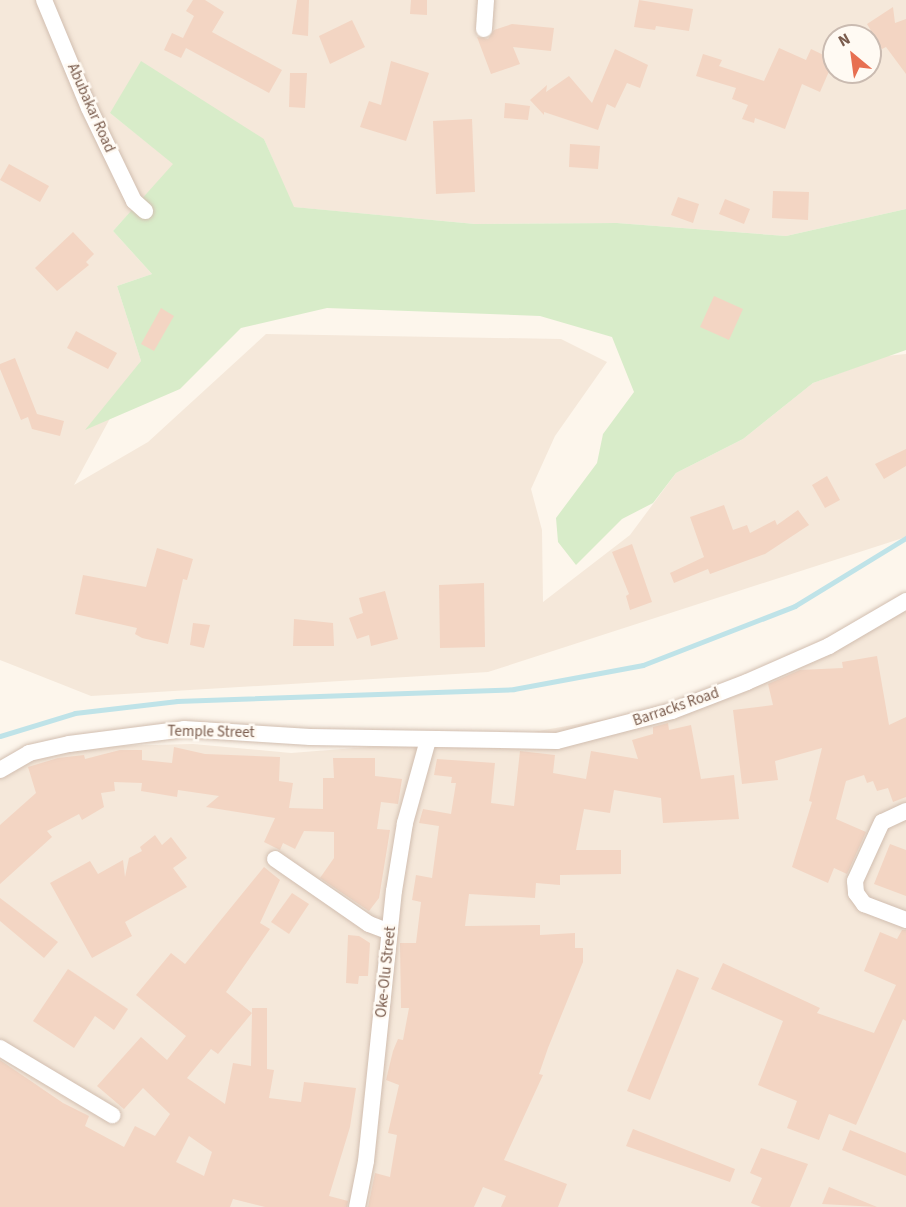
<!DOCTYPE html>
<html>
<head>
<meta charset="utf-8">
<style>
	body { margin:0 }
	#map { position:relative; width:906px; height:1207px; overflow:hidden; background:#fdf6ec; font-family:"Source Sans 3",sans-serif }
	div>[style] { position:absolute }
	.residential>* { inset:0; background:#f5e8da }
	.green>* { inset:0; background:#d8ecc9 }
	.stream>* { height:4.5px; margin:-2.25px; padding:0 2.25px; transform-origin:2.25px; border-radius:2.25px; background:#bfe3e8 }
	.building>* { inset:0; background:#f3d5c3 }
	.roads { filter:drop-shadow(0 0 2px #d1beb0) drop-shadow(0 0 2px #d1beb0) }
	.street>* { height:16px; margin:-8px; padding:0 8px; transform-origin:8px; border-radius:8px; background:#fff }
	span { translate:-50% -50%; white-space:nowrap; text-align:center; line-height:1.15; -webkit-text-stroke:5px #fffaf3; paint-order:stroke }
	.street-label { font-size:15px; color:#7a5c4d }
	.north { position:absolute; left:822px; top:24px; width:60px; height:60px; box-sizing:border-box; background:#fffaf3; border:2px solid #cabbb1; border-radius:50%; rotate:331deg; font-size:16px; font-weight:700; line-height:24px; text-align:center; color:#7a5c4d }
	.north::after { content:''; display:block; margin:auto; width:21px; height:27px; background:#e76f51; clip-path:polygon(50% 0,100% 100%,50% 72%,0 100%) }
</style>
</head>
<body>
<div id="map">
	<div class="residential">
		<div style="clip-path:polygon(evenodd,0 0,906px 0,906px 209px,786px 236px,617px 223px,475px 224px,293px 207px,264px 139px,110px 113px,174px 164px,113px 231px,152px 274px,117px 286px,141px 361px,74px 485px,148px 442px,266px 334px,561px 339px,607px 362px,555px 436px,531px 489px,542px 530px,543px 602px,630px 535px,676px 473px,743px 439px,813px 383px,886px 356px,906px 354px,906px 537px,488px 672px,91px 696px,0 660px,0 0,834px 36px,870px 36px,870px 72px,834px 72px,834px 36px)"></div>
		<div style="clip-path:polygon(906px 603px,906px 1207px,0 1207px,0 769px,29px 748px,193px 744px,291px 753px,510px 736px,670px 708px)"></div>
	</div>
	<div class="green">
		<div style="clip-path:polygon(141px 61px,264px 139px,294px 207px,475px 224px,617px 223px,786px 236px,906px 209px,906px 350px,813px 383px,743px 439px,676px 473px,653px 503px,622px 519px,576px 565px,558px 542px,556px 518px,597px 463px,603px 434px,634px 392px,612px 337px,540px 316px,327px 308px,241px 328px,180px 389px,85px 430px,141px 361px,117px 286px,152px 274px,113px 231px,173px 164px,110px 113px)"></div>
	</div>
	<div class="stream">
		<div style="left:0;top:736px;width:78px;rotate:-17deg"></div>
		<div style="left:75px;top:713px;width:103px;rotate:-6.7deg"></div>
		<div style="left:177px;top:701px;width:337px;rotate:-2deg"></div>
		<div style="left:514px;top:689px;width:131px;rotate:-10.5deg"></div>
		<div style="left:643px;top:665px;width:163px;rotate:-21.2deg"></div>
		<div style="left:795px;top:606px;width:130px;rotate:-31.5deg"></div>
	</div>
	<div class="building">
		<div style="clip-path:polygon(193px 0,205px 0,224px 12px,212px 32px,282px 70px,269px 93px,186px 48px,181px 58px,164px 50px,172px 33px,183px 38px,194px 16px,186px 11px)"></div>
		<div style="clip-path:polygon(297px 0,309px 0,308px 36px,292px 34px)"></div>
		<div style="clip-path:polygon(411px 0,427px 0,427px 15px,410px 14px)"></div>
		<div style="clip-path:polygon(639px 0,693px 9px,689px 31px,656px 26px,655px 30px,634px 27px)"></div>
		<div style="clip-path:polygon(893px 7px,895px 23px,906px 19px,906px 74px,886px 47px,882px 49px,867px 24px)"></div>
		<div style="clip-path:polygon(352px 20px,365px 47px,330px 64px,319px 36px)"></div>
		<div style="clip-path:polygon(512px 24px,554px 28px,551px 51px,513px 47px,520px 64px,491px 74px,477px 37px,488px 39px,494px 30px)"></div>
		<div style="clip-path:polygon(779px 48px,806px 60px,811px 49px,834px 60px,820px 92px,802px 84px,785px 129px,755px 118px,754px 123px,742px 119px,748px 105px,732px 99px,736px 88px,696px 76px,703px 54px,722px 60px,719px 66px,764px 81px)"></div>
		<div style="clip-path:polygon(615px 49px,648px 65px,640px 88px,627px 83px,615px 108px,607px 104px,598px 130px,544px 112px,544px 115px,530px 100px,547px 85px,546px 92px,569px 76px,592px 103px)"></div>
		<div style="clip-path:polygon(391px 61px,429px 73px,406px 141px,360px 127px,369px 101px,381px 105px)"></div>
		<div style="clip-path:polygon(290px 73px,307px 73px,305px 108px,289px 107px)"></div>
		<div style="clip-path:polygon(505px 103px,530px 106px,528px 120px,504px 118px)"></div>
		<div style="clip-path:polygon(472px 119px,475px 192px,436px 194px,433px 121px)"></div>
		<div style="clip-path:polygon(570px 144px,600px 146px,598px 169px,569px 167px)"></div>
		<div style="clip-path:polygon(9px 164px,49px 186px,40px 202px,0 180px)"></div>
		<div style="clip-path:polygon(773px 191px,809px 192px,808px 220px,772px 218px)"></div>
		<div style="clip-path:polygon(678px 197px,699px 204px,693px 223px,671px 215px)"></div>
		<div style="clip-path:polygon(725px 199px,750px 209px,744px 224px,719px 214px)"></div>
		<div style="clip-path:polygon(73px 232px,94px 254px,86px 262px,89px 265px,57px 291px,35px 268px)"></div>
		<div style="clip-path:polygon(714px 296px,743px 309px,729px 340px,700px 327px)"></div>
		<div style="clip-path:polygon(161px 308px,174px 316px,154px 351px,141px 344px)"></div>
		<div style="clip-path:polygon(76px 331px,117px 353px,108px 369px,67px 348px)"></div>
		<div style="clip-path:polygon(15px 358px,37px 414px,64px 421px,60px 436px,32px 429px,28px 417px,21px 420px,0 369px,0 364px)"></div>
		<div style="clip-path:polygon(906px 449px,906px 466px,884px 479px,875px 464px)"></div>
		<div style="clip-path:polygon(827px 476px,840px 500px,825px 508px,812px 485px)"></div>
		<div style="clip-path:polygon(724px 505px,733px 530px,747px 525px,750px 533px,775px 520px,777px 525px,798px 510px,809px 525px,765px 554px,710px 574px,708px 569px,674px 583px,670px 573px,704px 557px,690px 517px)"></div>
		<div style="clip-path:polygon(632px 544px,652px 602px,630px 610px,626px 596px,629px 594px,612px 552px)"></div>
		<div style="clip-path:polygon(157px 548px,193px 559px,187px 580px,183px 579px,168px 644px,142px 638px,135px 634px,137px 628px,75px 614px,83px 575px,146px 587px)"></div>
		<div style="clip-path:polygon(484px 583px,485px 647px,440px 648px,439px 585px)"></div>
		<div style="clip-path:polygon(385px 591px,398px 639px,371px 646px,369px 635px,357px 639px,349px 618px,363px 613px,359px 598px)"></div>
		<div style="clip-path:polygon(294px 619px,333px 623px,334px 646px,293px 646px)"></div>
		<div style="clip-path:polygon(193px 623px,210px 625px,204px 648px,190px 645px)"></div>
		<div style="clip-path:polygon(877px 656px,889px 725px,906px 717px,906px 797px,893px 802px,888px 788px,877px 791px,873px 781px,867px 783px,864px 775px,846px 781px,836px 819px,866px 832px,847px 874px,834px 868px,828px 883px,792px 867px,812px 802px,809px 801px,822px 748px,775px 761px,778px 780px,742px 784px,733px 710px,773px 705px,768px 684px,800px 670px,843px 668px,842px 662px)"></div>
		<div style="clip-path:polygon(668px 723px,669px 730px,691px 725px,701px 779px,734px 775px,739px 819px,663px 823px,661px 798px,614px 790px,610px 813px,584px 809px,576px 850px,621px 850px,621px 874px,560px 875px,560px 885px,536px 883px,535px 898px,469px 894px,465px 926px,540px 925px,540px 935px,575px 933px,575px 948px,583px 948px,583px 962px,548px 1048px,539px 1074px,543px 1075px,504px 1160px,567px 1184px,558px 1207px,501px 1207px,506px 1196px,483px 1187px,474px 1207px,368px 1207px,375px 1173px,390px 1177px,397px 1135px,388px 1133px,399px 1085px,386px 1080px,393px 1051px,398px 1039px,403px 1040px,409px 1008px,401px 1008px,400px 943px,416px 943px,421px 902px,412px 900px,416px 875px,432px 878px,439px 826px,419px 823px,423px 809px,451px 814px,456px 783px,451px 783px,452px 777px,434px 775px,437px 759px,495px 763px,491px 803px,514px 806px,520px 751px,555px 755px,553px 773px,586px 779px,591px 751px,638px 759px,632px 740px,653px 734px,653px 727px)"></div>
		<div style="clip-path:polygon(174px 747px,205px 754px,280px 757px,279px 781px,293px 783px,289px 808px,323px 809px,323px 778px,334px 778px,333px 758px,375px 758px,375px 776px,402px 779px,398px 804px,381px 802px,377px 829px,390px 830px,379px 898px,369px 911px,320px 878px,334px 858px,334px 832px,304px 831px,295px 849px,283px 843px,280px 850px,264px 842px,275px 818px,206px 807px,219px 796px,178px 790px,177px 797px,141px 791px,142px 783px,114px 782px,115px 791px,101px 793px,104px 807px,82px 820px,79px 814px,47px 831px,52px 837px,0 884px,0 825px,36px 793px,28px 767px,58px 758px,84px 755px,85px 759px,120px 750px,142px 750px,142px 760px,172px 763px)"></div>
		<div style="clip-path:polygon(155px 835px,162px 845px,171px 837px,187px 858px,173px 868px,187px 887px,125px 922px,132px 936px,92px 958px,50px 883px,90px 861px,98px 874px,123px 860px,125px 877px,129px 858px,142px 851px,140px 847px)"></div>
		<div style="clip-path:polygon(890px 844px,906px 850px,906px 896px,874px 884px)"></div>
		<div style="clip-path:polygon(evenodd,264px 867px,280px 880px,260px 923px,270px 929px,226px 992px,252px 1013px,252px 1008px,267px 1008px,267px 1069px,274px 1070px,269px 1098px,301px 1102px,304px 1082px,356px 1088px,350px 1127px,329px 1196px,348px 1201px,347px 1207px,265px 1207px,233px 1199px,230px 1207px,0 1207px,0 1060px,63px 1103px,89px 1116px,85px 1126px,124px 1147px,135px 1126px,155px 1136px,170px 1114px,143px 1088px,124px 1109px,97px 1086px,141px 1037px,167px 1060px,186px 1036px,136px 995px,171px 953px,185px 964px,264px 867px,252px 1013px,251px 1066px,233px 1063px,225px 1104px,187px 1078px,211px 1049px,218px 1054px,252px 1013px,264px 867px,189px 1136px,212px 1152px,204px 1176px,176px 1162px,189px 1136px)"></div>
		<div style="clip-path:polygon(292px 893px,309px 904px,289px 934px,271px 922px)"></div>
		<div style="clip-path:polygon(0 898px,58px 942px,44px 958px,0 921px)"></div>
		<div style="clip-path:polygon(902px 930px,906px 930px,906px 1021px,903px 1019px,856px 1125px,829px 1114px,819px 1140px,787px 1128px,797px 1101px,758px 1085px,783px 1021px,711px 989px,723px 963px,820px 1008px,817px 1013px,874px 1033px,896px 985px,864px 971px,880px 932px,897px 939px)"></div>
		<div style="clip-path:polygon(348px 935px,359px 936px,370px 943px,368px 976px,359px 976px,358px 984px,346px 983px)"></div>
		<div style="clip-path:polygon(68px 969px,128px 1009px,114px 1030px,95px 1016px,74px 1048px,33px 1021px)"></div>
		<div style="clip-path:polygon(677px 969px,699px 978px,650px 1100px,627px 1091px)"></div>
		<div style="clip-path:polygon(633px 1129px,735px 1169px,730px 1182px,626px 1146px)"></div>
		<div style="clip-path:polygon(850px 1130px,906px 1153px,906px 1176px,842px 1150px)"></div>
		<div style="clip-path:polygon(761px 1148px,808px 1164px,790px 1207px,761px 1207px,751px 1203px,762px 1178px,750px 1173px)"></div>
		<div style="clip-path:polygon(829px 1187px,877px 1207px,822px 1204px)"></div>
	</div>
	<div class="roads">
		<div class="street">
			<div style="left:44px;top:0;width:117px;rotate:67.4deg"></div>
			<div style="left:89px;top:108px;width:103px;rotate:64.2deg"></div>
			<div style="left:134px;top:201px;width:15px;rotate:42deg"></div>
			<div style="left:484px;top:29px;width:29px;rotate:-86deg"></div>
			<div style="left:0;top:770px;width:34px;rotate:-30deg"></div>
			<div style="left:29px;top:753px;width:41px;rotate:-12.7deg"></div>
			<div style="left:69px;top:744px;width:116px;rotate:-7.4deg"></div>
			<div style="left:184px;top:729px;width:126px;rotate:3.6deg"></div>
			<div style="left:310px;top:737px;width:247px;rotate:0.9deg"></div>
			<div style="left:557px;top:741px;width:119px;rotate:-14.6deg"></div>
			<div style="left:672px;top:711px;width:80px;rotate:-21.1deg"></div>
			<div style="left:747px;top:682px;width:90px;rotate:-23.7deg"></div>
			<div style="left:829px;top:646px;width:89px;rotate:-30.3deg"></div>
			<div style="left:906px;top:811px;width:26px;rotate:155deg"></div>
			<div style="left:882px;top:822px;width:65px;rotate:114.6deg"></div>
			<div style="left:855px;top:881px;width:12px;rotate:85deg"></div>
			<div style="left:856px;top:893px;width:14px;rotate:54deg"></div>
			<div style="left:864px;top:904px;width:45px;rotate:20.9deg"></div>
			<div style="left:275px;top:859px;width:114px;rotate:34.7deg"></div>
			<div style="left:369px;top:924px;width:22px;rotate:21deg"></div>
			<div style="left:0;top:1048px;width:131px;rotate:30.9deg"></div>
			<div style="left:357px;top:1207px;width:47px;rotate:-78.9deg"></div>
			<div style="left:366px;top:1161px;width:271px;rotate:-84.1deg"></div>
			<div style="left:394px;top:891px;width:69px;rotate:-80.8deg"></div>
			<div style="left:405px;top:823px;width:86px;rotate:-74.5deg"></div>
		</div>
	</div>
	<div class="street-label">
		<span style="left:91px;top:108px;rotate:66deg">Abubakar Road</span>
		<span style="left:676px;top:707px;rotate:-19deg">Barracks Road</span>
		<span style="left:211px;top:732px;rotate:1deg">Temple Street</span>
		<span style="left:386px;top:972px;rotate:-84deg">Oke-Olu Street</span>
	</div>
	<div class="north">N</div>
</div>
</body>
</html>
